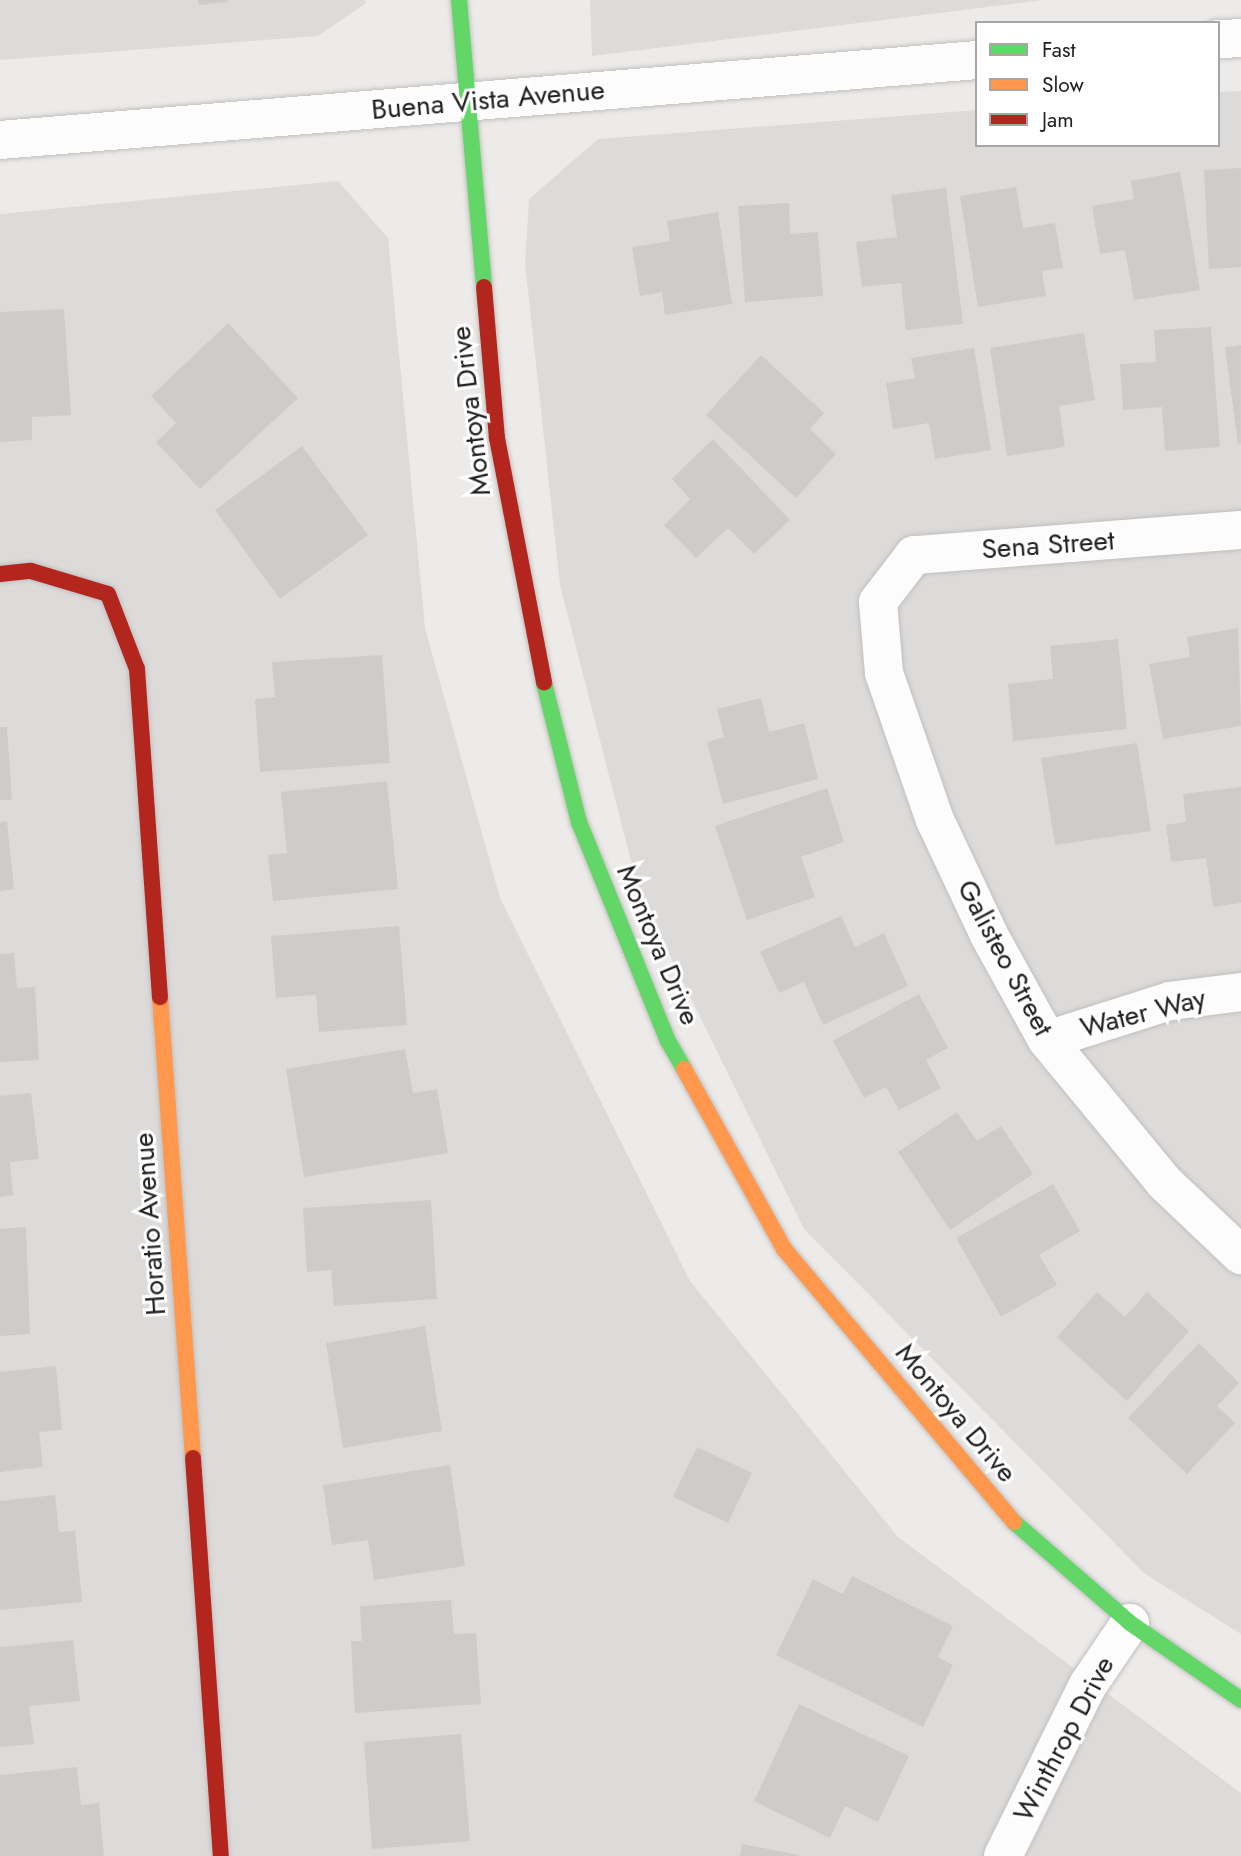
<!DOCTYPE html>
<html>
<head>
<meta charset="utf-8">
<style>
	body { margin:0 }
	#map { position:relative; width:1241px; height:1856px; overflow:hidden; background:#edebe9; font-family:Jost,sans-serif }
	div>[style] { position:absolute }
	.residential>* { inset:0; background:#dddbda }
	.building>* { inset:0; background:#ceccca }
	.roads { filter:drop-shadow(0 0 2px #c1c0bf) drop-shadow(0 0 2px #c1c0bf) }
	.street>* { height:38px; margin:-19px; padding:0 19px; transform-origin:19px; border-radius:19px; background:#fcfcfc }
	.fast>* { height:16px; margin:-8px; padding:0 8px; transform-origin:8px; border-radius:8px; background:#63d668 }
	.slow>* { height:16px; margin:-8px; padding:0 8px; transform-origin:8px; border-radius:8px; background:#ff974d }
	.jam>* { height:16px; margin:-8px; padding:0 8px; transform-origin:8px; border-radius:8px; background:#b3261e }
	span { translate:-50% -50%; white-space:nowrap; text-align:center; line-height:1.15; -webkit-text-stroke:6px #fff; paint-order:stroke }
	.street-label { font-size:28px; color:#202020 }
	.legend { position:absolute; left:975px; top:21px; width:245px; height:126px; box-sizing:border-box; background:#fff; border:2px solid #a6a6a6; margin:0; padding:9px 12px; list-style:none; font-size:21px; color:#202020 }
	.legend li { display:flex; align-items:center; gap:14px; height:35px }
	.legend b { width:35px; border:2px solid #a6a6a6 }
</style>
</head>
<body>
<div id="map">
	<div class="residential">
		<div style="clip-path:polygon(0 0,365px 0,366px 3px,318px 36px,0 60px)"></div>
		<div style="clip-path:polygon(590px 0,1044px 0,592px 56px)"></div>
		<div style="clip-path:polygon(1241px 91px,1241px 1634px,1145px 1574px,804px 1229px,639px 892px,560px 585px,525px 263px,529px 199px,598px 139px,977px 110px,977px 145px,1218px 145px,1218px 92px)"></div>
		<div style="clip-path:polygon(338px 181px,388px 238px,425px 628px,500px 898px,690px 1281px,898px 1537px,1241px 1793px,1241px 1856px,0 1856px,0 214px)"></div>
	</div>
	<div class="building">
		<div style="clip-path:polygon(198px 0,228px 0,228px 2px,199px 5px)"></div>
		<div style="clip-path:polygon(1241px 168px,1241px 267px,1209px 269px,1204px 170px)"></div>
		<div style="clip-path:polygon(1180px 172px,1200px 290px,1134px 300px,1125px 250px,1100px 254px,1092px 206px,1134px 199px,1131px 181px)"></div>
		<div style="clip-path:polygon(1016px 187px,1023px 228px,1055px 223px,1063px 268px,1042px 271px,1046px 296px,978px 307px,960px 196px)"></div>
		<div style="clip-path:polygon(946px 188px,963px 324px,906px 330px,901px 283px,862px 287px,856px 242px,897px 237px,891px 195px)"></div>
		<div style="clip-path:polygon(789px 203px,790px 234px,818px 232px,823px 296px,745px 302px,738px 206px)"></div>
		<div style="clip-path:polygon(718px 212px,732px 304px,665px 315px,662px 292px,640px 296px,632px 247px,670px 241px,667px 221px)"></div>
		<div style="clip-path:polygon(64px 309px,71px 415px,32px 417px,32px 440px,0 442px,0 312px)"></div>
		<div style="clip-path:polygon(228px 323px,298px 398px,200px 489px,156px 442px,176px 423px,151px 396px)"></div>
		<div style="clip-path:polygon(1211px 327px,1220px 447px,1165px 451px,1162px 407px,1123px 410px,1120px 364px,1156px 362px,1154px 330px)"></div>
		<div style="clip-path:polygon(1084px 333px,1095px 400px,1059px 406px,1065px 447px,1007px 456px,990px 348px)"></div>
		<div style="clip-path:polygon(1241px 345px,1241px 443px,1238px 444px,1225px 347px)"></div>
		<div style="clip-path:polygon(974px 348px,991px 450px,935px 459px,929px 423px,893px 429px,886px 383px,915px 378px,911px 358px)"></div>
		<div style="clip-path:polygon(761px 355px,824px 413px,810px 429px,836px 454px,796px 498px,706px 415px)"></div>
		<div style="clip-path:polygon(713px 439px,790px 520px,754px 554px,728px 528px,696px 558px,664px 525px,690px 499px,672px 479px)"></div>
		<div style="clip-path:polygon(302px 446px,368px 535px,280px 599px,215px 510px)"></div>
		<div style="clip-path:polygon(1238px 628px,1241px 726px,1163px 739px,1149px 664px,1190px 657px,1187px 637px)"></div>
		<div style="clip-path:polygon(1118px 639px,1127px 729px,1013px 741px,1008px 684px,1053px 679px,1050px 646px)"></div>
		<div style="clip-path:polygon(382px 655px,390px 763px,260px 772px,255px 699px,275px 697px,272px 662px)"></div>
		<div style="clip-path:polygon(761px 698px,769px 732px,804px 723px,818px 779px,723px 804px,707px 742px,724px 737px,717px 709px)"></div>
		<div style="clip-path:polygon(0 727px,7px 727px,12px 800px,0 800px)"></div>
		<div style="clip-path:polygon(1137px 743px,1151px 831px,1055px 845px,1041px 758px)"></div>
		<div style="clip-path:polygon(387px 781px,398px 889px,273px 901px,268px 855px,287px 853px,281px 792px)"></div>
		<div style="clip-path:polygon(1241px 787px,1241px 903px,1213px 907px,1206px 858px,1171px 862px,1166px 825px,1186px 822px,1183px 794px)"></div>
		<div style="clip-path:polygon(827px 788px,844px 842px,801px 857px,815px 897px,747px 920px,715px 826px)"></div>
		<div style="clip-path:polygon(7px 821px,14px 889px,0 891px,0 822px)"></div>
		<div style="clip-path:polygon(841px 916px,855px 947px,884px 933px,908px 986px,823px 1025px,804px 982px,779px 993px,760px 952px)"></div>
		<div style="clip-path:polygon(399px 926px,407px 1025px,319px 1032px,316px 995px,276px 998px,271px 936px)"></div>
		<div style="clip-path:polygon(14px 953px,17px 988px,35px 987px,39px 1060px,0 1062px,0 954px)"></div>
		<div style="clip-path:polygon(919px 994px,948px 1048px,926px 1060px,941px 1088px,899px 1110px,886px 1087px,864px 1098px,833px 1041px)"></div>
		<div style="clip-path:polygon(405px 1049px,413px 1093px,437px 1089px,448px 1153px,304px 1177px,286px 1069px)"></div>
		<div style="clip-path:polygon(31px 1093px,39px 1159px,10px 1162px,13px 1195px,0 1197px,0 1096px)"></div>
		<div style="clip-path:polygon(957px 1112px,977px 1141px,1001px 1126px,1033px 1174px,950px 1230px,898px 1152px)"></div>
		<div style="clip-path:polygon(1053px 1184px,1080px 1231px,1039px 1255px,1057px 1285px,1001px 1317px,956px 1238px)"></div>
		<div style="clip-path:polygon(431px 1200px,437px 1299px,334px 1306px,331px 1270px,307px 1272px,303px 1208px)"></div>
		<div style="clip-path:polygon(26px 1227px,30px 1334px,0 1336px,0 1229px)"></div>
		<div style="clip-path:polygon(1097px 1292px,1125px 1317px,1147px 1292px,1189px 1331px,1127px 1401px,1057px 1337px)"></div>
		<div style="clip-path:polygon(425px 1326px,442px 1431px,343px 1448px,326px 1343px)"></div>
		<div style="clip-path:polygon(1199px 1343px,1239px 1383px,1217px 1406px,1235px 1423px,1187px 1474px,1128px 1418px)"></div>
		<div style="clip-path:polygon(56px 1366px,62px 1430px,39px 1432px,43px 1467px,0 1472px,0 1372px)"></div>
		<div style="clip-path:polygon(697px 1447px,752px 1473px,728px 1523px,673px 1497px)"></div>
		<div style="clip-path:polygon(450px 1465px,465px 1566px,374px 1580px,368px 1540px,332px 1545px,323px 1485px)"></div>
		<div style="clip-path:polygon(55px 1495px,59px 1532px,75px 1531px,82px 1602px,0 1610px,0 1501px)"></div>
		<div style="clip-path:polygon(852px 1576px,953px 1626px,938px 1657px,953px 1665px,923px 1727px,776px 1655px,813px 1579px,843px 1594px)"></div>
		<div style="clip-path:polygon(451px 1600px,454px 1634px,476px 1633px,481px 1704px,355px 1713px,351px 1641px,362px 1641px,360px 1606px)"></div>
		<div style="clip-path:polygon(73px 1640px,80px 1701px,29px 1706px,34px 1744px,0 1747px,0 1647px)"></div>
		<div style="clip-path:polygon(799px 1704px,909px 1756px,878px 1822px,845px 1806px,830px 1838px,754px 1801px)"></div>
		<div style="clip-path:polygon(461px 1734px,470px 1841px,372px 1849px,364px 1742px)"></div>
		<div style="clip-path:polygon(77px 1767px,81px 1805px,99px 1803px,104px 1856px,0 1856px,0 1775px)"></div>
		<div style="clip-path:polygon(742px 1844px,799px 1855px,799px 1856px,740px 1856px)"></div>
	</div>
	<div class="roads">
		<div class="street">
			<div style="left:1218px;top:39px;width:23px;rotate:-2deg"></div>
			<div style="left:0;top:140px;width:980px;rotate:-4.68deg"></div>
			<div style="left:1241px;top:530px;width:328px;rotate:175.6deg"></div>
			<div style="left:914px;top:555px;width:59px;rotate:127.5deg"></div>
			<div style="left:878px;top:602px;width:71px;rotate:85.2deg"></div>
			<div style="left:884px;top:673px;width:156px;rotate:70.9deg"></div>
			<div style="left:935px;top:820px;width:127px;rotate:64.8deg"></div>
			<div style="left:989px;top:935px;width:120px;rotate:61.1deg"></div>
			<div style="left:1047px;top:1040px;width:185px;rotate:50.5deg"></div>
			<div style="left:1165px;top:1183px;width:105px;rotate:43.5deg"></div>
			<div style="left:1047px;top:1040px;width:129px;rotate:-17.6deg"></div>
			<div style="left:1170px;top:1001px;width:72px;rotate:-7.2deg"></div>
			<div style="left:1003px;top:1856px;width:191px;rotate:-63.6deg"></div>
			<div style="left:1088px;top:1685px;width:75px;rotate:-55.9deg"></div>
		</div>
		<div class="fast">
			<div style="left:459px;top:0;width:288px;rotate:85deg"></div>
			<div style="left:544px;top:683px;width:143px;rotate:75.9deg"></div>
			<div style="left:579px;top:822px;width:236px;rotate:67.9deg"></div>
			<div style="left:668px;top:1041px;width:32px;rotate:60deg"></div>
			<div style="left:1014px;top:1522px;width:154px;rotate:41deg"></div>
			<div style="left:1130px;top:1623px;width:135px;rotate:34.7deg"></div>
		</div>
		<div class="slow">
			<div style="left:160px;top:997px;width:462px;rotate:85.9deg"></div>
			<div style="left:684px;top:1069px;width:206px;rotate:60.9deg"></div>
			<div style="left:784px;top:1249px;width:357px;rotate:49.9deg"></div>
		</div>
		<div class="jam">
			<div style="left:484px;top:287px;width:152px;rotate:85.1deg"></div>
			<div style="left:497px;top:438px;width:249px;rotate:79.1deg"></div>
			<div style="left:0;top:574px;width:31px;rotate:-6deg"></div>
			<div style="left:31px;top:571px;width:80px;rotate:16.6deg"></div>
			<div style="left:108px;top:594px;width:80px;rotate:68.9deg"></div>
			<div style="left:137px;top:669px;width:329px;rotate:86deg"></div>
			<div style="left:193px;top:1458px;width:399px;rotate:86deg"></div>
		</div>
	</div>
	<div class="street-label">
		<span style="left:488px;top:100px;rotate:-5deg">Buena Vista Avenue</span>
		<span style="left:471px;top:411px;rotate:-97deg">Montoya Drive</span>
		<span style="left:1048px;top:545px;rotate:-4deg">Sena Street</span>
		<span style="left:658px;top:945px;rotate:67deg">Montoya Drive</span>
		<span style="left:1005px;top:958px;rotate:62deg">Galisteo Street</span>
		<span style="left:1143px;top:1013px;rotate:-14deg">Water Way</span>
		<span style="left:150px;top:1224px;rotate:-94deg">Horatio Avenue</span>
		<span style="left:956px;top:1413px;rotate:50deg">Montoya Drive</span>
		<span style="left:1064px;top:1739px;rotate:-62deg">Winthrop Drive</span>
	</div>
	<ul class="legend">
	<li><b style="height:9px;background:#63d668"></b>Fast</li>
	<li><b style="height:9px;background:#ff974d"></b>Slow</li>
	<li><b style="height:9px;background:#b3261e"></b>Jam</li>
	</ul>
</div>
</body>
</html>
